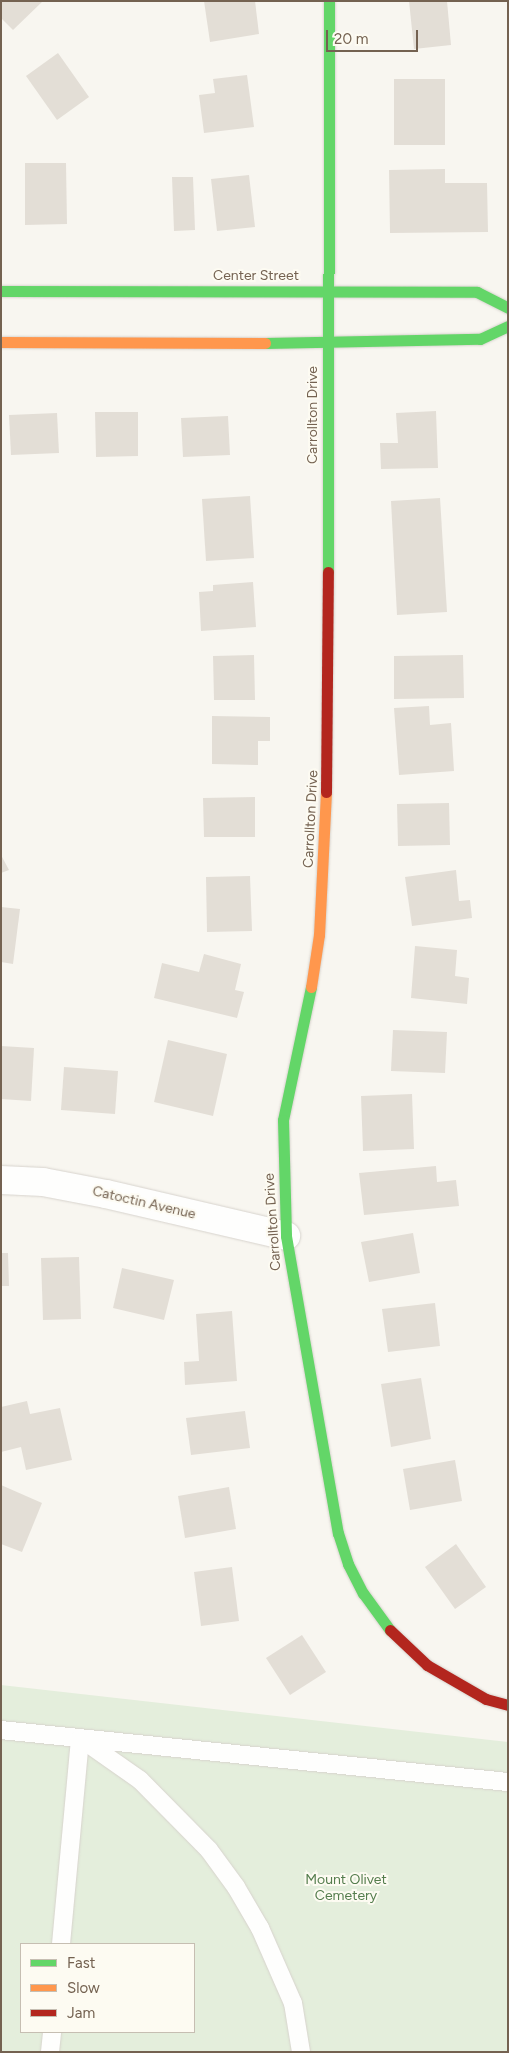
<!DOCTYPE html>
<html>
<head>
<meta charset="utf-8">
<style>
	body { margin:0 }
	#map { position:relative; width:509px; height:2053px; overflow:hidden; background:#f8f6f0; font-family:Figtree,sans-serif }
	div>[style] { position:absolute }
	.green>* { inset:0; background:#e4eedc }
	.building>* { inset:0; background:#e3ded6 }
	.roads { filter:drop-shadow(0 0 1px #d7d3cd) drop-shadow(0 0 1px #d7d3cd) }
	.lane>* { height:18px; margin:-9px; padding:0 9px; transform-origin:9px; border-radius:9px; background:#fefefd }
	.street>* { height:28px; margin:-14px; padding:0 14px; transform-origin:14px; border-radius:14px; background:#fefefd }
	.fast>* { height:11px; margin:-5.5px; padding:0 5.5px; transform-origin:5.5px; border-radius:5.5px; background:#63d668 }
	.slow>* { height:11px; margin:-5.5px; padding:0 5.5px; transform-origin:5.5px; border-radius:5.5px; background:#ff974d }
	.jam>* { height:11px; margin:-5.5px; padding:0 5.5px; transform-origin:5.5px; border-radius:5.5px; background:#b3261e }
	span { translate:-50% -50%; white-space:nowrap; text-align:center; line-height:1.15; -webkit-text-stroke:4px #fdfbf2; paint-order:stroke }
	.street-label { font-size:14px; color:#746251 }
	.park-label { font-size:14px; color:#547d4d }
	.frame { position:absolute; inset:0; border:2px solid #746251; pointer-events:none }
	.legend { position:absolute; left:20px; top:1943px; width:175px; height:90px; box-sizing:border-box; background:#fdfbf2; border:1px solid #c6beb2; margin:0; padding:6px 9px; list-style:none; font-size:15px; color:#746251 }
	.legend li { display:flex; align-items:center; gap:10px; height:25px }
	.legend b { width:25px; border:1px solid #c6beb2 }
	.scale { position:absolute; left:326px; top:30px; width:92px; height:22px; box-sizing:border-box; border:2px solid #746251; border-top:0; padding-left:6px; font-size:15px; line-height:18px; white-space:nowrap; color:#746251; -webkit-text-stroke:4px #fdfbf2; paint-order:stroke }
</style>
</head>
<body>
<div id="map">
	<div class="green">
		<div style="clip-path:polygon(evenodd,1px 1685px,508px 1742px,508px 2052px,1px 2052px,1px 1685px,21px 1944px,194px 1944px,194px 2032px,21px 2032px,21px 1944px)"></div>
	</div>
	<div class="building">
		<div style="clip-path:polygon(1px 1px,43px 1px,13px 30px,1px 18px)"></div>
		<div style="clip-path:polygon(204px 1px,255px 1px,259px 34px,210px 42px)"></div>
		<div style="clip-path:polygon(409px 1px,447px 1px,451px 45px,414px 49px)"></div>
		<div style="clip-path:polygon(58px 53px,89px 97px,57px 120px,26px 76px)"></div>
		<div style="clip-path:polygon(247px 75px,254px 127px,204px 133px,199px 95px,215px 93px,213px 79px)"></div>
		<div style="clip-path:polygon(394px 79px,445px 79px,445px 145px,394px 145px)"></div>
		<div style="clip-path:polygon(25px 163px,66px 163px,67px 224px,25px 225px)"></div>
		<div style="clip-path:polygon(445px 169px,445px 183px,487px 183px,488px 232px,390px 233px,389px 170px)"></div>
		<div style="clip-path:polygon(249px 175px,255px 227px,217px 231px,211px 179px)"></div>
		<div style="clip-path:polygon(172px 177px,193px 177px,195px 230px,174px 231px)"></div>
		<div style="clip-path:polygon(436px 411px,438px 468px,381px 469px,380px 443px,398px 443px,396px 413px)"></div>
		<div style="clip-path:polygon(95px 412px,138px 412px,138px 456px,96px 457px)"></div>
		<div style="clip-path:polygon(57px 413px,59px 453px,11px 455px,9px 415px)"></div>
		<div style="clip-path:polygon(228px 416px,230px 455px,183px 457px,181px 418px)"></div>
		<div style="clip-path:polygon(250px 496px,254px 558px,206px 561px,202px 499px)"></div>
		<div style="clip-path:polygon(440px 498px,447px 612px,397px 615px,391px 501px)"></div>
		<div style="clip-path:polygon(253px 582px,256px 627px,201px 631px,199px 592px,213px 591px,213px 585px)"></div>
		<div style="clip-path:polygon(254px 655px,255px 700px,214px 700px,213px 656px)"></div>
		<div style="clip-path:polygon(463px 655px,464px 698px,394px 699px,394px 656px)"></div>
		<div style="clip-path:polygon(429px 706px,430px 725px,451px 723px,454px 771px,399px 775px,394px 708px)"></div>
		<div style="clip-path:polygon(212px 716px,270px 717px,270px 741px,258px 741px,258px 765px,212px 764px)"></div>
		<div style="clip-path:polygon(255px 797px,255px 837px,204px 837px,203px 798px)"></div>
		<div style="clip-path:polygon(449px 803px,450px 845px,398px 846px,397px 804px)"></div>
		<div style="clip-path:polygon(1px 855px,9px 870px,1px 873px)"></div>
		<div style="clip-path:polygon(456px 870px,459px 901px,470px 900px,472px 918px,412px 926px,405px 877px)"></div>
		<div style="clip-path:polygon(250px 876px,252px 931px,207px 932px,206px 877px)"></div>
		<div style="clip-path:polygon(1px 907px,20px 909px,13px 964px,1px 962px)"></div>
		<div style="clip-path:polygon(415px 946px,457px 950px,455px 976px,469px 978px,467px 1004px,411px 998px)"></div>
		<div style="clip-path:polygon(204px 954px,241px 964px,235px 990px,244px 992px,237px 1018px,154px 998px,162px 963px,199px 972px)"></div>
		<div style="clip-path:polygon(393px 1030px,447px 1032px,445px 1073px,391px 1071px)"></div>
		<div style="clip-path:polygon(168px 1040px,227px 1054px,213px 1116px,154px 1102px)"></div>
		<div style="clip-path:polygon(1px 1046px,34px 1048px,31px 1101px,1px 1099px)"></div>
		<div style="clip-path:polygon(64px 1067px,118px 1071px,115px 1114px,61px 1110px)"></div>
		<div style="clip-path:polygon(412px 1094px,414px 1149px,363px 1151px,361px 1096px)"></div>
		<div style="clip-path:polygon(436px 1166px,437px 1182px,456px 1180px,459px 1206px,364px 1215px,359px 1173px)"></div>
		<div style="clip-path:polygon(413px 1233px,420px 1273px,369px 1282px,361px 1242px)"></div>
		<div style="clip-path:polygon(1px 1253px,8px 1253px,9px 1286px,1px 1286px)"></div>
		<div style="clip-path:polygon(79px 1257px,81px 1319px,43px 1320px,41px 1258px)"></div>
		<div style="clip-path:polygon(122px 1268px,174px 1280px,164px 1320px,113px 1308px)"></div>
		<div style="clip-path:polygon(435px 1303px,440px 1346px,388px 1352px,382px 1309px)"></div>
		<div style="clip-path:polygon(232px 1311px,237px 1381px,185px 1385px,184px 1362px,199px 1361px,196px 1314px)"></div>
		<div style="clip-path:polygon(421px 1378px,431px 1439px,391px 1447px,381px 1384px)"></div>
		<div style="clip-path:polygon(27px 1401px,30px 1414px,60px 1408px,72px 1460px,26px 1470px,21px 1447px,1px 1452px,1px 1407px)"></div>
		<div style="clip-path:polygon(245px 1411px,250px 1448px,191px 1455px,186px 1418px)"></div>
		<div style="clip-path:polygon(455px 1460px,462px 1501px,410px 1510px,403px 1469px)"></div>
		<div style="clip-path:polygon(1px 1485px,42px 1503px,22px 1552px,1px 1544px)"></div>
		<div style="clip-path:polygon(229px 1487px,236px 1529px,185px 1538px,178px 1496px)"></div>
		<div style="clip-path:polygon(456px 1544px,486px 1587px,455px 1609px,425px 1567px)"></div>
		<div style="clip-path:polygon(232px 1567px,239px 1621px,201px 1626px,194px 1572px)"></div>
		<div style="clip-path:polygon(302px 1635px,326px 1672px,290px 1695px,266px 1658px)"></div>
	</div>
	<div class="roads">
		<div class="lane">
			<div style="left:1px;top:1730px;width:510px;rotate:5.86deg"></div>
			<div style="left:61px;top:1944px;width:207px;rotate:-84.7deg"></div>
			<div style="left:80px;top:1738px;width:73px;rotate:35deg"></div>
			<div style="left:140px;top:1780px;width:98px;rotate:45.4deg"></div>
			<div style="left:209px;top:1850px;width:46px;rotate:53.9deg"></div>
			<div style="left:236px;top:1887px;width:48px;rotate:59.7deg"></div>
			<div style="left:260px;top:1928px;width:82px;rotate:66.3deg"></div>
			<div style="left:293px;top:2003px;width:50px;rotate:80.7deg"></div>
			<div style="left:50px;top:2052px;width:20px;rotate:-84deg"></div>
		</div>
		<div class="street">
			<div style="left:1px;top:1180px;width:42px;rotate:2.7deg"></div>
			<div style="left:43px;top:1182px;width:64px;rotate:10.8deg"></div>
			<div style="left:106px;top:1194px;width:185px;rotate:13.1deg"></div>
		</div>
		<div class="fast">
			<div style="left:1px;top:291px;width:476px;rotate:0.1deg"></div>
			<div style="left:477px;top:292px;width:35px;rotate:27deg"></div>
			<div style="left:265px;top:343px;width:215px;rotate:-1.1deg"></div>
			<div style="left:480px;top:339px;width:31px;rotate:-25deg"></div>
			<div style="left:328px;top:572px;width:571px;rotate:-89.9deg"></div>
			<div style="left:311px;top:987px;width:136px;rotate:101.9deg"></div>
			<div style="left:283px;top:1120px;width:116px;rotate:88.5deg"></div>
			<div style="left:286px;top:1236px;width:302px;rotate:80.1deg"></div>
			<div style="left:338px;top:1533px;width:33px;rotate:72deg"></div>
			<div style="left:348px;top:1564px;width:33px;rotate:63deg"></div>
			<div style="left:363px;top:1593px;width:46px;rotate:53.9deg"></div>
		</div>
		<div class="slow">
			<div style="left:1px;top:342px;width:264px;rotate:0.2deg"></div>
			<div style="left:311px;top:987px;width:53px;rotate:-81.3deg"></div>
			<div style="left:319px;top:935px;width:143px;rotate:-87.2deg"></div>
		</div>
		<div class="jam">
			<div style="left:326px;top:792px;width:220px;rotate:-89.5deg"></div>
			<div style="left:390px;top:1630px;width:51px;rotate:43.4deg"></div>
			<div style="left:427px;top:1665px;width:68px;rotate:30deg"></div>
			<div style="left:486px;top:1699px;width:23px;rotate:15deg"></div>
		</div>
	</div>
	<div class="street-label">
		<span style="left:256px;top:276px">Center Street</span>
		<span style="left:313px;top:415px;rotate:-90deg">Carrollton Drive</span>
		<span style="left:311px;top:819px;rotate:-87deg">Carrollton Drive</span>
		<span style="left:144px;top:1203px;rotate:13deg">Catoctin Avenue</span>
		<span style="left:273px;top:1222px;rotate:-94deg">Carrollton Drive</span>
	</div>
	<div class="park-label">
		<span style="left:346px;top:1888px">Mount Olivet<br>Cemetery</span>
	</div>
	<div class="frame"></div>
	<ul class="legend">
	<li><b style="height:6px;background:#63d668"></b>Fast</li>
	<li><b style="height:6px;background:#ff974d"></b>Slow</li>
	<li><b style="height:6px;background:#b3261e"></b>Jam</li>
	</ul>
	<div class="scale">20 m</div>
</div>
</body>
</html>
